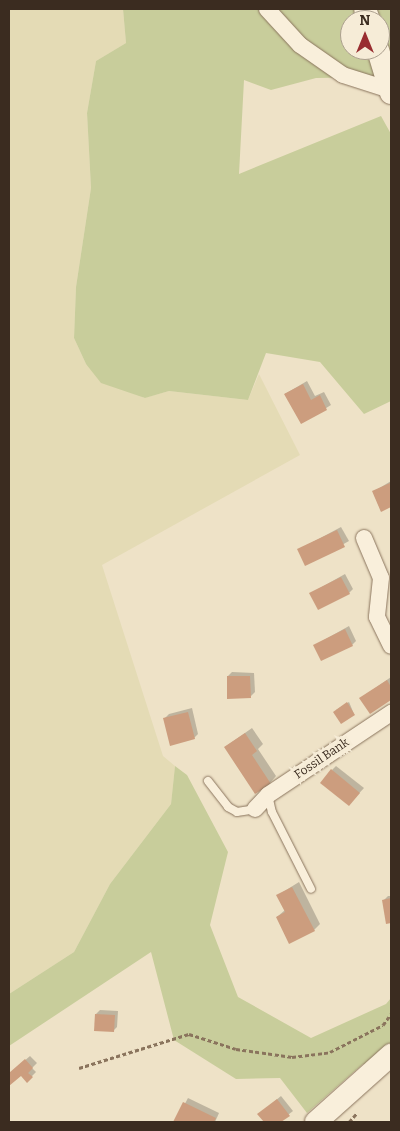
<!DOCTYPE html>
<html>
<head>
<meta charset="utf-8">
<style>
	body { margin:0 }
	#map { position:relative; width:400px; height:1131px; overflow:hidden; background:#eee2c7; font-family:Bitter,serif }
	div>[style] { position:absolute }
	.farmland>* { inset:0; background:#e4dbb5 }
	.green>* { inset:0; background:#c8cd9b }
	.shadow>* { inset:0; background:#0003 }
	.building>* { inset:0; background:#cc9d7e }
	.path>* { height:3px; margin-top:-1.5px; transform-origin:0; background:repeating-linear-gradient(90deg,#8a745d 0 4px,transparent 0 6.5px) }
	.roads { filter:drop-shadow(0 0 1px #8a745d) drop-shadow(0 0 1px #8a745d) }
	.service>* { height:8px; margin:-4px; padding:0 4px; transform-origin:4px; border-radius:4px; background:#f9efdb }
	.minor>* { height:16px; margin:-8px; padding:0 8px; transform-origin:8px; border-radius:8px; background:#f9efdb }
	.secondary>* { height:22px; margin:-11px; padding:0 11px; transform-origin:11px; border-radius:11px; background:#f9efdb }
	span { translate:-50% -50%; white-space:nowrap; text-align:center; line-height:1.15; -webkit-text-stroke:5px #f6ecd7; paint-order:stroke }
	.street-label { font-size:12px; color:#3b2c20 }
	.frame { position:absolute; inset:0; border:10px solid #3b2c20; pointer-events:none }
	.north { position:absolute; left:340px; top:10px; width:50px; height:50px; box-sizing:border-box; background:#f6ecd7; border:1px solid #ab9f8e; border-radius:50%; rotate:0deg; font-size:14px; font-weight:700; line-height:20px; text-align:center; color:#3b2c20 }
	.north::after { content:''; display:block; margin:auto; width:18px; height:22px; background:#992d30; clip-path:polygon(50% 0,100% 100%,50% 72%,0 100%) }
</style>
</head>
<body>
<div id="map">
	<div class="farmland">
		<div style="clip-path:polygon(9px 9px,123px 9px,126px 43px,96px 61px,87px 113px,91px 188px,76px 287px,74px 338px,86px 364px,144px 398px,169px 391px,248px 400px,259px 374px,300px 455px,102px 565px,163px 756px,175px 766px,171px 804px,110px 884px,74px 952px,9px 994px)"></div>
	</div>
	<div class="green">
		<div style="clip-path:polygon(evenodd,123px 9px,391px 9px,391px 89px,377px 77px,316px 78px,271px 90px,244px 80px,239px 174px,381px 116px,391px 134px,391px 401px,364px 414px,320px 362px,266px 353px,248px 400px,169px 391px,145px 398px,101px 383px,86px 364px,74px 338px,76px 287px,91px 188px,87px 113px,96px 61px,126px 43px,123px 9px,350px 20px,380px 20px,380px 50px,350px 50px,350px 20px)"></div>
		<div style="clip-path:polygon(175px 766px,187px 775px,228px 852px,210px 925px,238px 997px,311px 1038px,386px 1004px,391px 998px,391px 1065px,363px 1064px,307px 1113px,280px 1078px,236px 1079px,174px 1040px,151px 952px,9px 1046px,9px 994px,74px 952px,110px 884px,171px 804px)"></div>
	</div>
	<div class="shadow">
		<div style="clip-path:polygon(307px 381px,315px 396px,324px 392px,331px 405px,302px 423px,285px 394px)"></div>
		<div style="clip-path:polygon(391px 481px,391px 506px,381px 511px,373px 492px)"></div>
		<div style="clip-path:polygon(341px 527px,349px 541px,306px 565px,298px 550px)"></div>
		<div style="clip-path:polygon(345px 574px,353px 589px,349px 593px,311px 593px)"></div>
		<div style="clip-path:polygon(349px 626px,356px 641px,352px 645px,315px 645px)"></div>
		<div style="clip-path:polygon(232px 672px,254px 673px,255px 692px,251px 696px,228px 676px)"></div>
		<div style="clip-path:polygon(391px 677px,391px 698px,370px 712px,361px 698px)"></div>
		<div style="clip-path:polygon(349px 702px,354px 714px,336px 710px)"></div>
		<div style="clip-path:polygon(192px 708px,198px 734px,194px 738px,165px 718px,169px 714px)"></div>
		<div style="clip-path:polygon(252px 728px,263px 744px,258px 749px,276px 776px,270px 783px,225px 747px)"></div>
		<div style="clip-path:polygon(336px 766px,364px 788px,353px 800px,332px 770px)"></div>
		<div style="clip-path:polygon(299px 882px,320px 924px,314px 930px,277px 917px,285px 910px,278px 895px)"></div>
		<div style="clip-path:polygon(388px 896px,391px 896px,391px 922px,387px 923px,384px 900px)"></div>
		<div style="clip-path:polygon(100px 1010px,118px 1011px,117px 1027px,113px 1031px,96px 1014px)"></div>
		<div style="clip-path:polygon(30px 1056px,37px 1063px,32px 1068px,36px 1072px,27px 1081px,21px 1074px,9px 1085px,9px 1074px)"></div>
		<div style="clip-path:polygon(281px 1096px,293px 1111px,279px 1122px,265px 1122px,259px 1114px)"></div>
		<div style="clip-path:polygon(188px 1098px,219px 1113px,215px 1122px,175px 1122px)"></div>
	</div>
	<div class="building">
		<div style="clip-path:polygon(303px 384px,311px 400px,320px 395px,327px 410px,301px 424px,284px 394px)"></div>
		<div style="clip-path:polygon(390px 483px,391px 507px,381px 512px,372px 491px)"></div>
		<div style="clip-path:polygon(337px 530px,345px 547px,305px 566px,297px 549px)"></div>
		<div style="clip-path:polygon(341px 577px,350px 594px,318px 610px,309px 593px)"></div>
		<div style="clip-path:polygon(345px 629px,353px 646px,321px 661px,313px 645px)"></div>
		<div style="clip-path:polygon(227px 676px,250px 676px,251px 698px,227px 699px)"></div>
		<div style="clip-path:polygon(387px 680px,391px 687px,391px 700px,370px 714px,359px 698px)"></div>
		<div style="clip-path:polygon(347px 702px,355px 715px,341px 724px,333px 712px)"></div>
		<div style="clip-path:polygon(188px 712px,195px 739px,170px 746px,163px 718px)"></div>
		<div style="clip-path:polygon(245px 733px,257px 751px,252px 755px,271px 784px,255px 794px,224px 747px)"></div>
		<div style="clip-path:polygon(331px 769px,360px 793px,349px 806px,320px 783px)"></div>
		<div style="clip-path:polygon(292px 887px,315px 931px,289px 944px,276px 917px,285px 912px,276px 895px)"></div>
		<div style="clip-path:polygon(391px 898px,391px 923px,386px 924px,382px 900px)"></div>
		<div style="clip-path:polygon(95px 1014px,115px 1015px,114px 1032px,94px 1031px)"></div>
		<div style="clip-path:polygon(25px 1059px,33px 1068px,28px 1073px,33px 1077px,27px 1083px,21px 1076px,9px 1086px,9px 1073px)"></div>
		<div style="clip-path:polygon(277px 1099px,290px 1116px,281px 1122px,264px 1122px,257px 1114px)"></div>
		<div style="clip-path:polygon(183px 1102px,216px 1118px,214px 1122px,173px 1122px)"></div>
	</div>
	<div class="path">
		<div style="left:79px;top:1068px;width:115px;rotate:-17.2deg"></div>
		<div style="left:189px;top:1034px;width:49px;rotate:17.7deg"></div>
		<div style="left:236px;top:1049px;width:57px;rotate:8.1deg"></div>
		<div style="left:292px;top:1057px;width:38px;rotate:-7deg"></div>
		<div style="left:330px;top:1052px;width:59px;rotate:-27deg"></div>
		<div style="left:383px;top:1025px;width:14px;rotate:-54deg"></div>
		<div style="left:349px;top:1122px;width:12px;rotate:-48deg"></div>
	</div>
	<div class="roads">
		<div class="service">
			<div style="left:208px;top:781px;width:33px;rotate:52deg"></div>
			<div style="left:228px;top:807px;width:10px;rotate:29deg"></div>
			<div style="left:237px;top:812px;width:18px;rotate:-9deg"></div>
			<div style="left:268px;top:795px;width:17px;rotate:77deg"></div>
			<div style="left:272px;top:812px;width:86px;rotate:63.1deg"></div>
		</div>
		<div class="minor">
			<div style="left:267px;top:9px;width:49px;rotate:47.5deg"></div>
			<div style="left:300px;top:45px;width:52px;rotate:34.9deg"></div>
			<div style="left:343px;top:75px;width:49px;rotate:17.7deg"></div>
			<div style="left:364px;top:538px;width:43px;rotate:67deg"></div>
			<div style="left:381px;top:578px;width:39px;rotate:96deg"></div>
			<div style="left:377px;top:617px;width:32px;rotate:64deg"></div>
			<div style="left:255px;top:809px;width:19px;rotate:-47deg"></div>
			<div style="left:268px;top:795px;width:148px;rotate:-33.7deg"></div>
		</div>
		<div class="secondary">
			<div style="left:365px;top:9px;width:12px;rotate:70deg"></div>
			<div style="left:378px;top:50px;width:45px;rotate:73.2deg"></div>
			<div style="left:316px;top:1122px;width:101px;rotate:-41.8deg"></div>
		</div>
	</div>
	<div class="street-label">
		<span style="left:322px;top:759px;rotate:-34deg">Fossil Bank</span>
	</div>
	<div class="frame"></div>
	<div class="north">N</div>
</div>
</body>
</html>
